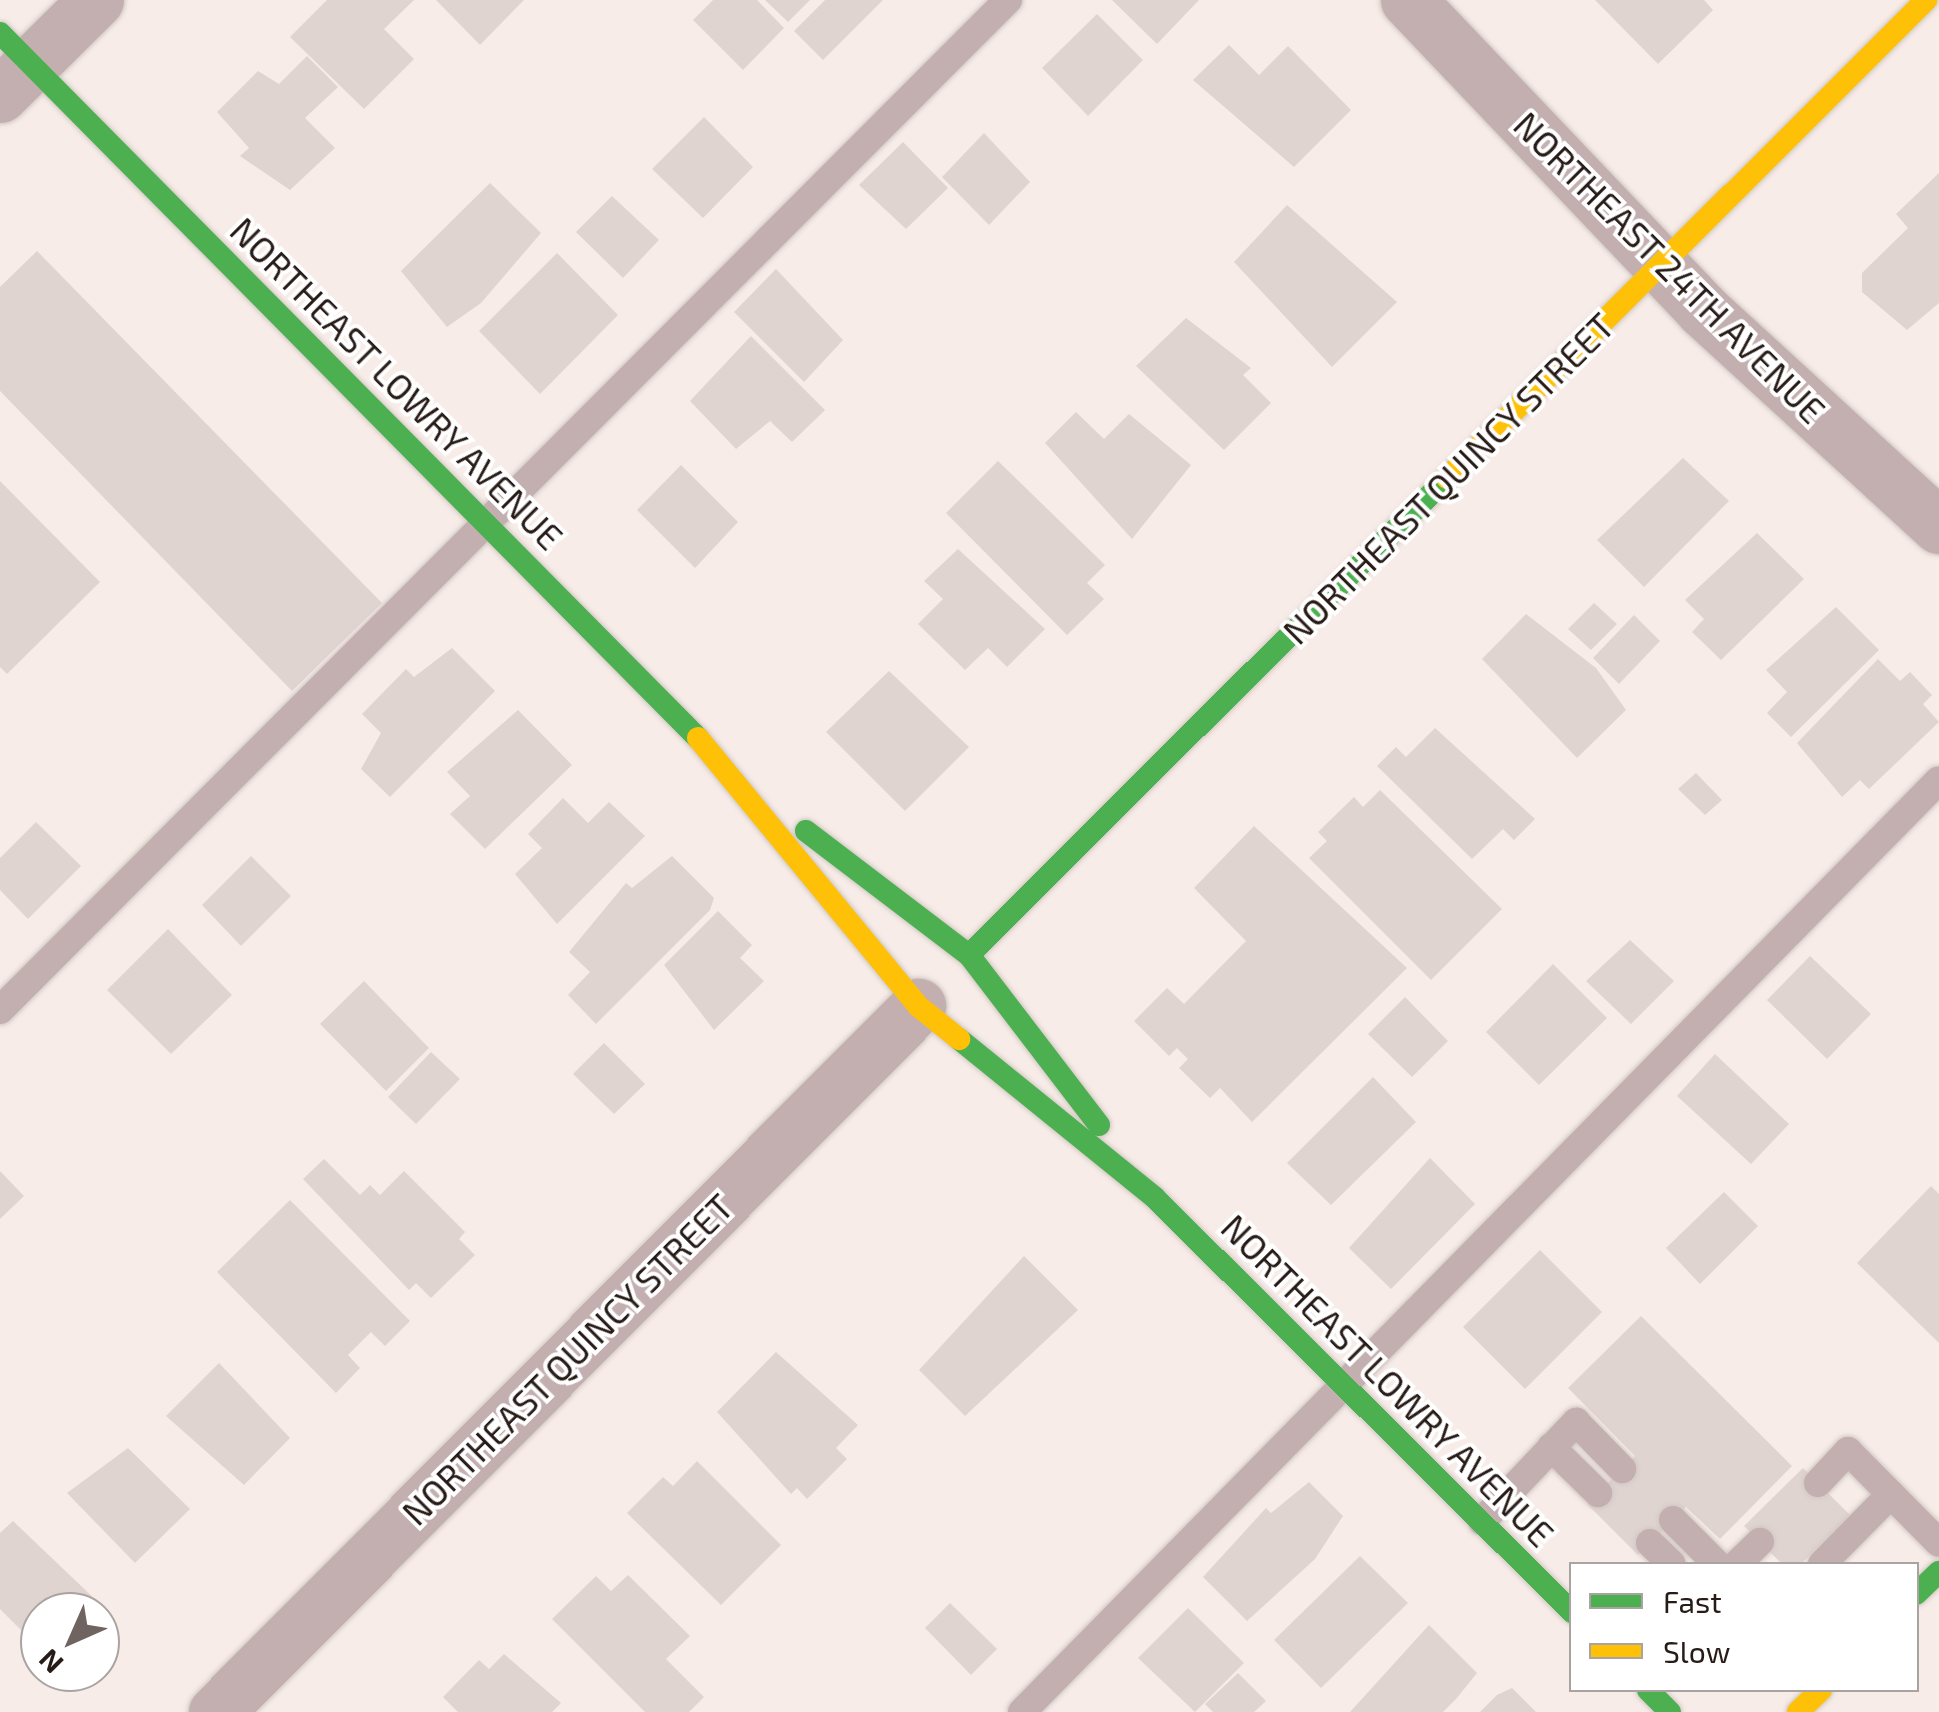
<!DOCTYPE html>
<html>
<head>
<meta charset="utf-8">
<style>
	body { margin:0 }
	#map { position:relative; width:1939px; height:1712px; overflow:hidden; background:#f7ece7; font-family:"Exo 2",sans-serif }
	div>[style] { position:absolute }
	.building>* { inset:0; background:#e0d4d1 }
	.roads { filter:drop-shadow(0 0 2px #d0c7c3) drop-shadow(0 0 2px #d0c7c3) }
	.lane>* { height:28px; margin:-14px; padding:0 14px; transform-origin:14px; border-radius:14px; background:#c3afb0 }
	.street>* { height:55px; margin:-27.5px; padding:0 27.5px; transform-origin:27.5px; border-radius:27.5px; background:#c3afb0 }
	.fast>* { height:22px; margin:-11px; padding:0 11px; transform-origin:11px; border-radius:11px; background:#4caf50 }
	.slow>* { height:22px; margin:-11px; padding:0 11px; transform-origin:11px; border-radius:11px; background:#ffc107 }
	span { translate:-50% -50%; white-space:nowrap; text-align:center; line-height:1.15; -webkit-text-stroke:8px #fff; paint-order:stroke }
	.street-label { font-size:35px; color:#271b17 }
	.legend { position:absolute; left:1569px; top:1562px; width:350px; height:130px; box-sizing:border-box; background:#fff; border:2px solid #a9a4a2; margin:0; padding:12px 18px; list-style:none; font-size:30px; color:#271b17 }
	.legend li { display:flex; align-items:center; gap:20px; height:50px }
	.legend b { width:50px; border:2px solid #a9a4a2 }
	.north { position:absolute; left:20px; top:1592px; width:100px; height:100px; box-sizing:border-box; background:#fff; border:2px solid #a9a4a2; border-radius:50%; rotate:225deg; font-size:28px; font-weight:700; line-height:40px; text-align:center; color:#271b17 }
	.north::after { content:''; display:block; margin:auto; width:35px; height:45px; background:#706460; clip-path:polygon(50% 0,100% 100%,50% 72%,0 100%) }
</style>
</head>
<body>
<div id="map">
	<div class="building">
		<div style="clip-path:polygon(327px 0,414px 0,384px 29px,414px 59px,364px 109px,290px 37px)"></div>
		<div style="clip-path:polygon(436px 0,524px 0,480px 45px)"></div>
		<div style="clip-path:polygon(713px 0,757px 0,784px 28px,743px 70px,693px 20px)"></div>
		<div style="clip-path:polygon(765px 0,810px 0,788px 22px)"></div>
		<div style="clip-path:polygon(825px 0,883px 0,823px 60px,794px 31px)"></div>
		<div style="clip-path:polygon(1112px 0,1199px 0,1157px 44px)"></div>
		<div style="clip-path:polygon(1595px 0,1704px 0,1713px 10px,1658px 64px)"></div>
		<div style="clip-path:polygon(1097px 14px,1143px 60px,1088px 116px,1042px 68px)"></div>
		<div style="clip-path:polygon(1229px 45px,1259px 75px,1288px 46px,1351px 110px,1294px 167px,1193px 80px)"></div>
		<div style="clip-path:polygon(307px 56px,338px 87px,305px 118px,335px 148px,290px 190px,240px 156px,249px 148px,217px 112px,258px 71px,279px 84px)"></div>
		<div style="clip-path:polygon(704px 117px,753px 167px,703px 218px,652px 169px)"></div>
		<div style="clip-path:polygon(984px 133px,1030px 182px,989px 225px,942px 177px)"></div>
		<div style="clip-path:polygon(903px 142px,948px 188px,906px 229px,859px 185px)"></div>
		<div style="clip-path:polygon(1939px 173px,1939px 303px,1907px 330px,1862px 292px,1862px 273px,1908px 228px,1896px 214px)"></div>
		<div style="clip-path:polygon(490px 183px,541px 233px,481px 303px,447px 327px,401px 271px)"></div>
		<div style="clip-path:polygon(612px 196px,659px 240px,623px 278px,576px 232px)"></div>
		<div style="clip-path:polygon(1287px 205px,1397px 302px,1332px 367px,1234px 262px)"></div>
		<div style="clip-path:polygon(37px 251px,382px 603px,292px 691px,0 391px,0 287px)"></div>
		<div style="clip-path:polygon(557px 253px,618px 315px,540px 394px,479px 331px)"></div>
		<div style="clip-path:polygon(776px 269px,843px 340px,804px 382px,734px 312px)"></div>
		<div style="clip-path:polygon(1186px 318px,1251px 368px,1243px 375px,1271px 403px,1224px 450px,1136px 366px)"></div>
		<div style="clip-path:polygon(751px 336px,825px 410px,792px 442px,770px 421px,736px 449px,690px 401px)"></div>
		<div style="clip-path:polygon(1076px 412px,1104px 439px,1129px 414px,1191px 465px,1132px 539px,1045px 443px)"></div>
		<div style="clip-path:polygon(1683px 458px,1729px 501px,1644px 587px,1597px 540px)"></div>
		<div style="clip-path:polygon(998px 461px,1105px 565px,1087px 583px,1104px 599px,1067px 635px,946px 513px)"></div>
		<div style="clip-path:polygon(681px 465px,738px 522px,695px 568px,637px 510px)"></div>
		<div style="clip-path:polygon(0 481px,100px 582px,7px 674px,0 667px)"></div>
		<div style="clip-path:polygon(1757px 533px,1804px 579px,1721px 660px,1692px 632px,1704px 619px,1685px 600px)"></div>
		<div style="clip-path:polygon(958px 549px,1045px 629px,1007px 667px,988px 648px,965px 670px,918px 624px,943px 599px,924px 581px)"></div>
		<div style="clip-path:polygon(1594px 603px,1617px 624px,1591px 650px,1568px 629px)"></div>
		<div style="clip-path:polygon(1836px 607px,1879px 650px,1791px 737px,1767px 713px,1787px 692px,1766px 670px)"></div>
		<div style="clip-path:polygon(1526px 614px,1596px 668px,1626px 710px,1577px 758px,1482px 659px)"></div>
		<div style="clip-path:polygon(1634px 615px,1660px 641px,1619px 684px,1593px 658px)"></div>
		<div style="clip-path:polygon(452px 648px,495px 691px,390px 797px,361px 769px,381px 733px,362px 714px,406px 669px,414px 677px)"></div>
		<div style="clip-path:polygon(1878px 659px,1900px 681px,1910px 672px,1932px 695px,1923px 704px,1939px 722px,1869px 789px,1860px 780px,1842px 797px,1797px 743px)"></div>
		<div style="clip-path:polygon(889px 671px,969px 747px,905px 811px,826px 732px)"></div>
		<div style="clip-path:polygon(518px 710px,572px 765px,485px 849px,450px 814px,470px 796px,447px 772px)"></div>
		<div style="clip-path:polygon(1435px 728px,1535px 819px,1514px 840px,1503px 829px,1472px 859px,1377px 766px,1396px 747px,1406px 757px)"></div>
		<div style="clip-path:polygon(1696px 773px,1722px 800px,1705px 815px,1678px 789px)"></div>
		<div style="clip-path:polygon(1380px 790px,1502px 909px,1431px 980px,1309px 858px,1327px 841px,1318px 832px,1354px 797px,1363px 807px)"></div>
		<div style="clip-path:polygon(563px 798px,588px 823px,609px 802px,645px 836px,557px 924px,515px 874px,542px 848px,528px 834px)"></div>
		<div style="clip-path:polygon(36px 822px,81px 866px,28px 919px,0 890px,0 858px)"></div>
		<div style="clip-path:polygon(1254px 826px,1407px 968px,1252px 1122px,1220px 1088px,1210px 1098px,1179px 1068px,1188px 1059px,1177px 1048px,1169px 1056px,1134px 1021px,1167px 988px,1184px 1004px,1246px 941px,1194px 888px)"></div>
		<div style="clip-path:polygon(251px 856px,291px 896px,241px 946px,202px 905px)"></div>
		<div style="clip-path:polygon(672px 856px,714px 898px,710px 910px,596px 1024px,568px 995px,590px 972px,569px 952px,626px 883px,632px 888px)"></div>
		<div style="clip-path:polygon(718px 911px,752px 945px,740px 958px,764px 981px,714px 1030px,664px 965px)"></div>
		<div style="clip-path:polygon(168px 929px,232px 995px,171px 1054px,107px 990px)"></div>
		<div style="clip-path:polygon(1630px 940px,1674px 981px,1631px 1024px,1586px 981px)"></div>
		<div style="clip-path:polygon(1810px 956px,1871px 1014px,1827px 1059px,1767px 1000px)"></div>
		<div style="clip-path:polygon(1553px 964px,1607px 1018px,1539px 1085px,1486px 1032px)"></div>
		<div style="clip-path:polygon(364px 981px,429px 1048px,386px 1091px,320px 1024px)"></div>
		<div style="clip-path:polygon(1405px 997px,1448px 1041px,1412px 1077px,1368px 1034px)"></div>
		<div style="clip-path:polygon(604px 1043px,645px 1084px,614px 1114px,573px 1074px)"></div>
		<div style="clip-path:polygon(431px 1052px,460px 1079px,416px 1124px,388px 1097px)"></div>
		<div style="clip-path:polygon(1715px 1054px,1789px 1124px,1751px 1164px,1677px 1096px)"></div>
		<div style="clip-path:polygon(1373px 1077px,1416px 1122px,1331px 1205px,1287px 1163px)"></div>
		<div style="clip-path:polygon(1430px 1158px,1475px 1204px,1391px 1289px,1349px 1248px)"></div>
		<div style="clip-path:polygon(324px 1159px,360px 1195px,370px 1185px,380px 1195px,404px 1171px,465px 1232px,459px 1239px,475px 1255px,431px 1298px,416px 1283px,409px 1290px,303px 1179px)"></div>
		<div style="clip-path:polygon(0 1171px,24px 1196px,0 1219px)"></div>
		<div style="clip-path:polygon(1931px 1186px,1939px 1194px,1939px 1343px,1857px 1263px)"></div>
		<div style="clip-path:polygon(1724px 1192px,1758px 1226px,1700px 1284px,1666px 1248px)"></div>
		<div style="clip-path:polygon(290px 1200px,410px 1321px,385px 1346px,371px 1332px,348px 1355px,360px 1368px,336px 1393px,217px 1272px)"></div>
		<div style="clip-path:polygon(1540px 1250px,1602px 1312px,1525px 1389px,1463px 1327px)"></div>
		<div style="clip-path:polygon(1024px 1256px,1078px 1310px,965px 1416px,919px 1370px)"></div>
		<div style="clip-path:polygon(1641px 1316px,1792px 1466px,1720px 1539px,1686px 1507px,1638px 1555px,1587px 1504px,1635px 1456px,1568px 1388px)"></div>
		<div style="clip-path:polygon(776px 1352px,858px 1425px,836px 1448px,847px 1459px,807px 1499px,797px 1488px,791px 1494px,717px 1412px)"></div>
		<div style="clip-path:polygon(219px 1363px,290px 1438px,244px 1485px,166px 1416px)"></div>
		<div style="clip-path:polygon(128px 1448px,190px 1509px,135px 1563px,67px 1493px)"></div>
		<div style="clip-path:polygon(697px 1461px,781px 1545px,721px 1605px,627px 1513px,663px 1477px,673px 1486px)"></div>
		<div style="clip-path:polygon(1803px 1468px,1850px 1515px,1801px 1564px,1782px 1564px,1744px 1526px)"></div>
		<div style="clip-path:polygon(1309px 1482px,1343px 1516px,1315px 1559px,1247px 1621px,1203px 1577px,1266px 1508px,1271px 1513px)"></div>
		<div style="clip-path:polygon(13px 1521px,98px 1602px,111px 1619px,100px 1630px,100px 1612px,40px 1612px,40px 1649px,0 1609px,0 1533px)"></div>
		<div style="clip-path:polygon(1360px 1556px,1408px 1603px,1321px 1688px,1274px 1640px)"></div>
		<div style="clip-path:polygon(628px 1575px,690px 1636px,666px 1659px,704px 1697px,689px 1712px,645px 1712px,552px 1619px,596px 1576px,611px 1591px)"></div>
		<div style="clip-path:polygon(950px 1603px,997px 1649px,971px 1675px,925px 1628px)"></div>
		<div style="clip-path:polygon(1188px 1608px,1244px 1663px,1195px 1712px,1138px 1658px)"></div>
		<div style="clip-path:polygon(1429px 1625px,1477px 1673px,1456px 1699px,1443px 1712px,1350px 1712px)"></div>
		<div style="clip-path:polygon(504px 1654px,561px 1703px,552px 1712px,458px 1712px,443px 1697px,479px 1660px,489px 1669px)"></div>
		<div style="clip-path:polygon(1238px 1673px,1266px 1701px,1254px 1712px,1213px 1712px,1205px 1704px)"></div>
		<div style="clip-path:polygon(1512px 1688px,1536px 1712px,1480px 1712px,1497px 1695px)"></div>
	</div>
	<div class="roads">
		<div class="lane">
			<div style="left:0;top:1010px;width:1427px;rotate:-45.06deg"></div>
			<div style="left:1551px;top:1447px;width:66px;rotate:44.4deg"></div>
			<div style="left:1818px;top:1483px;width:44px;rotate:-46.8deg"></div>
			<div style="left:1848px;top:1451px;width:129px;rotate:45.3deg"></div>
			<div style="left:1673px;top:1520px;width:62px;rotate:45deg"></div>
			<div style="left:1482px;top:1521px;width:137px;rotate:-46.5deg"></div>
			<div style="left:1576px;top:1422px;width:66px;rotate:45.6deg"></div>
			<div style="left:1650px;top:1543px;width:30px;rotate:44deg"></div>
			<div style="left:1737px;top:1564px;width:32px;rotate:-44deg"></div>
			<div style="left:1822px;top:1564px;width:98px;rotate:-45.4deg"></div>
			<div style="left:1022px;top:1712px;width:1307px;rotate:-45.46deg"></div>
		</div>
		<div class="street">
			<div style="left:1408px;top:0;width:428px;rotate:46.4deg"></div>
			<div style="left:1703px;top:310px;width:320px;rotate:42.5deg"></div>
			<div style="left:0;top:95px;width:135px;rotate:-44.7deg"></div>
			<div style="left:216px;top:1712px;width:996px;rotate:-45.16deg"></div>
		</div>
		<div class="fast">
			<div style="left:0;top:33px;width:992px;rotate:45.29deg"></div>
			<div style="left:806px;top:831px;width:205px;rotate:37.3deg"></div>
			<div style="left:969px;top:955px;width:214px;rotate:52.6deg"></div>
			<div style="left:969px;top:955px;width:675px;rotate:-44.94deg"></div>
			<div style="left:959px;top:1039px;width:252px;rotate:39deg"></div>
			<div style="left:1155px;top:1198px;width:588px;rotate:44.79deg"></div>
			<div style="left:1916px;top:1594px;width:32px;rotate:-44deg"></div>
			<div style="left:1648px;top:1690px;width:31px;rotate:45deg"></div>
		</div>
		<div class="slow">
			<div style="left:1447px;top:478px;width:677px;rotate:-44.94deg"></div>
			<div style="left:698px;top:738px;width:347px;rotate:50.6deg"></div>
			<div style="left:918px;top:1006px;width:53px;rotate:38.8deg"></div>
			<div style="left:1798px;top:1712px;width:32px;rotate:-44deg"></div>
		</div>
	</div>
	<div class="street-label">
		<span style="left:1670px;top:267px;rotate:45deg">NORTHEAST 24TH AVENUE</span>
		<span style="left:397px;top:383px;rotate:45deg">NORTHEAST LOWRY AVENUE</span>
		<span style="left:1448px;top:478px;rotate:-45deg">NORTHEAST QUINCY STREET</span>
		<span style="left:567px;top:1359px;rotate:-45deg">NORTHEAST QUINCY STREET</span>
		<span style="left:1388px;top:1380px;rotate:45deg">NORTHEAST LOWRY AVENUE</span>
	</div>
	<ul class="legend">
	<li><b style="height:12px;background:#4caf50"></b>Fast</li>
	<li><b style="height:12px;background:#ffc107"></b>Slow</li>
	</ul>
	<div class="north">N</div>
</div>
</body>
</html>
